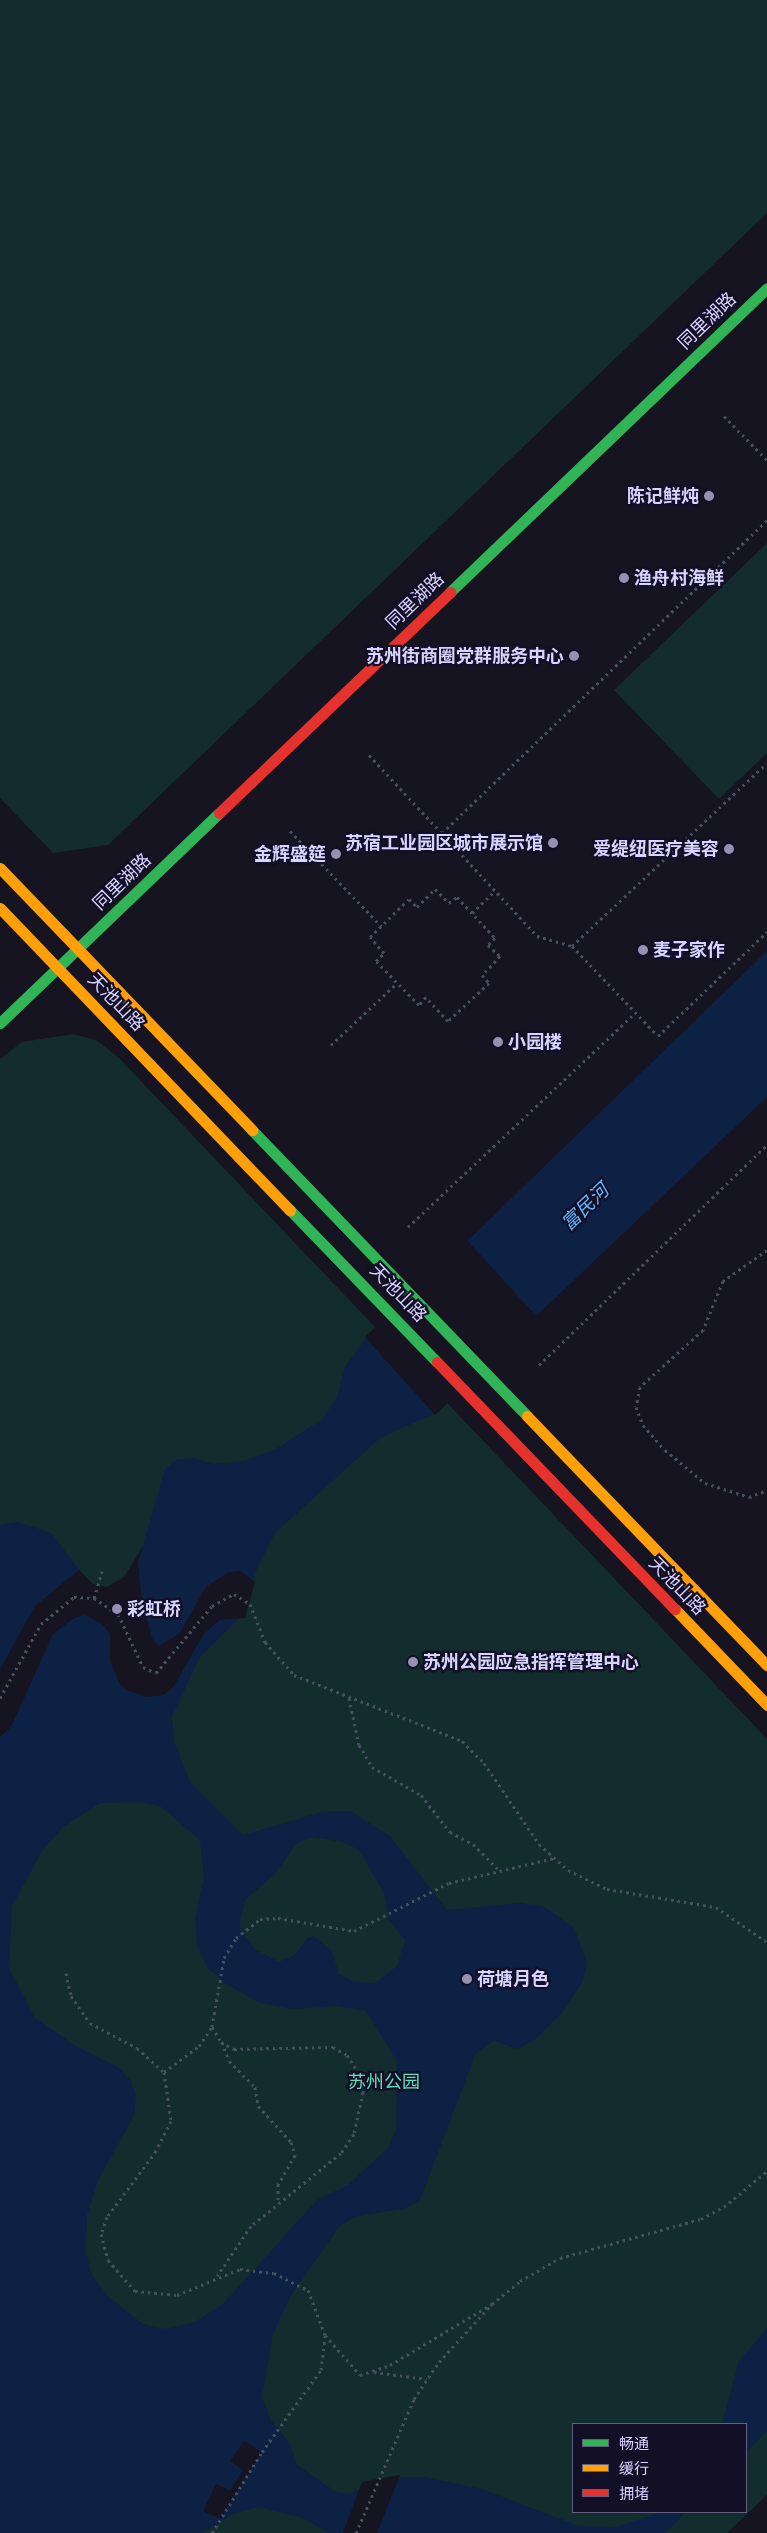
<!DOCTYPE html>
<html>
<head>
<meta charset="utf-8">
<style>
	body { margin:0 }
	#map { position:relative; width:767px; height:2533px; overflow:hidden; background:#161421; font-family:Karla,"Noto Sans SC",sans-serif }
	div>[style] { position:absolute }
	.green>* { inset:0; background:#132c2d }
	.water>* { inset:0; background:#0d2144 }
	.pier>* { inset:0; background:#161421 }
	.path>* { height:3px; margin-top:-1.5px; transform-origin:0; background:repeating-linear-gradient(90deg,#44505f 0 2.5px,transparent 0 6.5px) }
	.fast>* { height:11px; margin:-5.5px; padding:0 5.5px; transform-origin:5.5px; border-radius:5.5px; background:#30b455 }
	.slow>* { height:11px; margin:-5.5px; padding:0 5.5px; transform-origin:5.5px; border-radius:5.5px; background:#ff9f0a }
	.jam>* { height:11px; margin:-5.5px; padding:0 5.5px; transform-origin:5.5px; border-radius:5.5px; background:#e5322d }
	.dots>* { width:14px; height:14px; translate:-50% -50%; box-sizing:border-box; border:2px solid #130f26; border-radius:50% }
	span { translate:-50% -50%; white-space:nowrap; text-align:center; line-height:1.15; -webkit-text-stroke:4.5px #130f26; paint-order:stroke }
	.street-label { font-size:18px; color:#d9d4ff }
	.poi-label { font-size:18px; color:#d9d4ff; font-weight:700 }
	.right { translate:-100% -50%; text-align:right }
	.left { translate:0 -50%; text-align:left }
	.park-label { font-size:18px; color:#5fe0c0 }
	.water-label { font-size:19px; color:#62b6ff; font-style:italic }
	.legend { position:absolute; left:572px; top:2423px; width:175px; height:90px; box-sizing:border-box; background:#130f26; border:1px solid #625e7d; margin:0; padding:6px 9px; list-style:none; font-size:15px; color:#d9d4ff }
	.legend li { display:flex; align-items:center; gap:10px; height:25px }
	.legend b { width:25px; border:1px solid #625e7d }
</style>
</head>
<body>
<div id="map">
	<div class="green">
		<div style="clip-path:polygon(0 0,767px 0,767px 213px,108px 845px,53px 853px,0 798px)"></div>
		<div style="clip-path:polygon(767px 543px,767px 753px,719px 799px,614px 690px)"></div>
		<div style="clip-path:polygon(evenodd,73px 1034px,96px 1040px,119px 1058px,767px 1739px,767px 2495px,727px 2533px,0 2533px,0 1059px,22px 1042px,73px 1034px,573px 2424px,746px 2424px,746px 2512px,573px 2512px,573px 2424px)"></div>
	</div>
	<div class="water">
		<div style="clip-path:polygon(evenodd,767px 951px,767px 1097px,433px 1414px,380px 1438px,275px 1533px,255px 1573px,245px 1613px,200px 1657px,172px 1716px,174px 1742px,190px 1782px,243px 1835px,322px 1812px,350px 1811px,390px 1836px,447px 1910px,520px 1903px,543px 1906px,574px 1928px,587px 1962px,582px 1983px,561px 2014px,537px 2038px,518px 2049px,494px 2041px,476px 2053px,420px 2200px,406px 2208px,354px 2217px,339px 2227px,290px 2297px,273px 2334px,262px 2397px,271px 2420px,290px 2444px,297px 2465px,336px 2492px,349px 2494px,392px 2477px,425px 2477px,482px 2489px,579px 2526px,616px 2527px,662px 2512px,686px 2512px,665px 2533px,329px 2533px,303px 2518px,259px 2507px,236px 2513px,202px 2533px,0 2533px,0 1525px,18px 1522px,51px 1533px,92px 1586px,108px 1589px,126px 1579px,138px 1563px,165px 1469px,176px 1460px,194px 1458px,214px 1464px,244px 1461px,276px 1449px,323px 1419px,338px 1395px,344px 1368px,365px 1340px,767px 951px,138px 1802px,160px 1806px,200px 1840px,204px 1877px,195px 1918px,197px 1945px,207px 1967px,226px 1984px,260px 2003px,293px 2009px,338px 2006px,366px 2011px,397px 2061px,396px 2130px,388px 2148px,348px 2185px,317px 2200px,224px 2303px,195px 2322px,166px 2329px,143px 2324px,108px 2296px,91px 2274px,86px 2251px,87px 2215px,98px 2180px,134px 2116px,136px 2095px,130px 2080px,118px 2067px,74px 2045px,35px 2018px,9px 1968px,12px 1906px,42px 1851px,62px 1828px,100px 1803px,138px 1802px,767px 951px,312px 1837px,343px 1842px,359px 1850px,384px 1893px,389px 1920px,405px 1940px,397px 1966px,375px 1983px,354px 1982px,339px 1974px,332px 1951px,314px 1936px,307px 1938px,295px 1955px,279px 1962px,256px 1950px,239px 1928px,245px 1900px,274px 1875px,297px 1843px,312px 1837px)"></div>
		<div style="clip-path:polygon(767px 2328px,767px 2431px,746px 2453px,746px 2424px,722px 2424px,739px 2361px)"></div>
	</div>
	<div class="pier">
		<div style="clip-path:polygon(466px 1239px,538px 1318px,435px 1415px,365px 1337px)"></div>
		<div style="clip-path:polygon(143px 1546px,138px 1563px,142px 1602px,153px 1640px,159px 1646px,179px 1634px,206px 1587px,227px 1573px,240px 1571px,255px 1582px,245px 1618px,219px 1620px,203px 1635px,174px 1686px,164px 1695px,147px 1697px,126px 1690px,119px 1682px,110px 1661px,110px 1634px,102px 1624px,84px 1615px,74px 1618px,53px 1634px,11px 1727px,0 1737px,0 1669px,35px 1606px,79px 1570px,93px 1584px,107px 1587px,124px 1577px)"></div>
		<div style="clip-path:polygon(244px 2441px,262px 2452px,220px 2519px,203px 2511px,216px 2484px,230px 2490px,243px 2470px,230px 2461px)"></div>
		<div style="clip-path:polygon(400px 2475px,377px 2533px,343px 2533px,362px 2482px)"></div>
	</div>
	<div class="path">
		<div style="left:724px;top:416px;width:62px;rotate:45.7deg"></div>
		<div style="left:369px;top:755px;width:247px;rotate:47.1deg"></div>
		<div style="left:537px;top:936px;width:36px;rotate:16deg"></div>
		<div style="left:572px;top:946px;width:124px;rotate:46.3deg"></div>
		<div style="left:658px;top:1036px;width:151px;rotate:-43.7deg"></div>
		<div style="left:290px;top:831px;width:132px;rotate:46.2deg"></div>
		<div style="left:442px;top:833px;width:451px;rotate:-43.9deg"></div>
		<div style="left:435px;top:889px;width:20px;rotate:45deg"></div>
		<div style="left:449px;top:903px;width:10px;rotate:-37deg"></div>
		<div style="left:457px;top:897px;width:56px;rotate:47.2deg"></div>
		<div style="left:495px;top:938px;width:10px;rotate:135deg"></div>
		<div style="left:488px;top:945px;width:16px;rotate:43deg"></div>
		<div style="left:500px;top:956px;width:26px;rotate:133deg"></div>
		<div style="left:482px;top:975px;width:11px;rotate:49deg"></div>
		<div style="left:489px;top:983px;width:56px;rotate:137.2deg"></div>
		<div style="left:448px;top:1021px;width:33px;rotate:-133deg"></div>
		<div style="left:426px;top:997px;width:11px;rotate:131deg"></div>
		<div style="left:419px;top:1005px;width:62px;rotate:-134.3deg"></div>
		<div style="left:376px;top:961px;width:11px;rotate:-45deg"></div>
		<div style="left:384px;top:953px;width:21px;rotate:-131deg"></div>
		<div style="left:370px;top:937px;width:54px;rotate:-44.3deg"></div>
		<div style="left:409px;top:899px;width:11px;rotate:45deg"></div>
		<div style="left:417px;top:907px;width:25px;rotate:-45deg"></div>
		<div style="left:472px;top:913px;width:32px;rotate:-44deg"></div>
		<div style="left:572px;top:946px;width:267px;rotate:-43.2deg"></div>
		<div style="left:331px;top:1045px;width:91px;rotate:-43.2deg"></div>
		<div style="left:408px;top:1227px;width:312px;rotate:-43.3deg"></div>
		<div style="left:767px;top:1250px;width:54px;rotate:144.8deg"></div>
		<div style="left:723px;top:1281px;width:53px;rotate:112.2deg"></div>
		<div style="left:703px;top:1330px;width:85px;rotate:137.9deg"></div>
		<div style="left:640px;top:1387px;width:20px;rotate:101deg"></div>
		<div style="left:636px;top:1407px;width:19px;rotate:69deg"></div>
		<div style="left:643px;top:1425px;width:33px;rotate:49deg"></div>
		<div style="left:665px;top:1450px;width:52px;rotate:39.5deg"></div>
		<div style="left:705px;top:1483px;width:46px;rotate:17.7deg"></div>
		<div style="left:749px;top:1497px;width:19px;rotate:-21deg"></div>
		<div style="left:539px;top:1365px;width:317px;rotate:-44deg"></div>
		<div style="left:94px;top:1598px;width:28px;rotate:-73deg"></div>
		<div style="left:0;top:1698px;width:85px;rotate:-61deg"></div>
		<div style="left:41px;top:1624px;width:43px;rotate:-39.3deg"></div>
		<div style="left:74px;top:1597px;width:20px;rotate:3deg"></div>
		<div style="left:94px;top:1598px;width:29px;rotate:34deg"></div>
		<div style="left:118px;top:1614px;width:59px;rotate:64.7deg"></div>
		<div style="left:143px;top:1667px;width:14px;rotate:25deg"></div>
		<div style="left:156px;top:1673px;width:87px;rotate:-50.1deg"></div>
		<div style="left:212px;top:1606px;width:25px;rotate:-29deg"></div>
		<div style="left:234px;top:1594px;width:19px;rotate:32deg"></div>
		<div style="left:250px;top:1604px;width:41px;rotate:68.5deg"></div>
		<div style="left:265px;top:1642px;width:44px;rotate:48.7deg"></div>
		<div style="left:294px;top:1675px;width:180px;rotate:21.4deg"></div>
		<div style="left:462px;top:1741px;width:31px;rotate:45deg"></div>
		<div style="left:484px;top:1763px;width:98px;rotate:55.8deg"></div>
		<div style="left:539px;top:1844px;width:39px;rotate:42deg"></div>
		<div style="left:568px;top:1870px;width:43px;rotate:26deg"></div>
		<div style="left:607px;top:1889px;width:110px;rotate:9.4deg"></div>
		<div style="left:716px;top:1907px;width:62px;rotate:34.5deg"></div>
		<div style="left:349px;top:1698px;width:48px;rotate:78deg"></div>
		<div style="left:359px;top:1745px;width:26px;rotate:59deg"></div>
		<div style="left:372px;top:1767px;width:56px;rotate:29.7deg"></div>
		<div style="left:421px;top:1795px;width:47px;rotate:51.9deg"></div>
		<div style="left:450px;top:1832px;width:26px;rotate:28deg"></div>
		<div style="left:473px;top:1844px;width:38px;rotate:45deg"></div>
		<div style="left:66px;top:1973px;width:24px;rotate:78deg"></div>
		<div style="left:71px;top:1996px;width:33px;rotate:55deg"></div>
		<div style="left:90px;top:2023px;width:53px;rotate:28deg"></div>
		<div style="left:137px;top:2048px;width:36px;rotate:42deg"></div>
		<div style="left:164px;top:2072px;width:49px;rotate:81.9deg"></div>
		<div style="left:171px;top:2121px;width:34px;rotate:117deg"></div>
		<div style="left:156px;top:2151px;width:82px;rotate:126.6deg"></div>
		<div style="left:107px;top:2217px;width:18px;rotate:109deg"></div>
		<div style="left:101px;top:2234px;width:27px;rotate:75deg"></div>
		<div style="left:108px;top:2260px;width:41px;rotate:48.9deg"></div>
		<div style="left:135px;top:2291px;width:42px;rotate:5.4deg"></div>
		<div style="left:177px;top:2295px;width:68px;rotate:-22.4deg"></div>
		<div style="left:240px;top:2269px;width:34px;rotate:7deg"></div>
		<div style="left:274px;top:2273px;width:38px;rotate:27deg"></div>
		<div style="left:308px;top:2290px;width:48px;rotate:69.3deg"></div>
		<div style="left:325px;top:2335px;width:53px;rotate:48.8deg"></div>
		<div style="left:360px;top:2375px;width:32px;rotate:-18deg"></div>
		<div style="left:390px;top:2365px;width:119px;rotate:-30.9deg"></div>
		<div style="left:212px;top:2027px;width:17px;rotate:59deg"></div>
		<div style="left:221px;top:2042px;width:15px;rotate:28deg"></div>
		<div style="left:234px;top:2049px;width:99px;rotate:-1.2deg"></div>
		<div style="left:333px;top:2047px;width:16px;rotate:30deg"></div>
		<div style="left:347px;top:2055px;width:20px;rotate:57deg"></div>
		<div style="left:358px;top:2072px;width:21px;rotate:76deg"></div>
		<div style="left:363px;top:2092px;width:43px;rotate:102.1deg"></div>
		<div style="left:354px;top:2134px;width:23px;rotate:124deg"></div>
		<div style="left:341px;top:2153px;width:116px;rotate:141deg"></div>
		<div style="left:251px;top:2226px;width:60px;rotate:124.2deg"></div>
		<div style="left:222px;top:2042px;width:20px;rotate:70deg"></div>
		<div style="left:229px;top:2061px;width:37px;rotate:45deg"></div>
		<div style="left:255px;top:2087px;width:19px;rotate:81deg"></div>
		<div style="left:258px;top:2106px;width:49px;rotate:47.5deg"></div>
		<div style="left:291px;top:2142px;width:14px;rotate:73deg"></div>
		<div style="left:295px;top:2155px;width:34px;rotate:120deg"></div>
		<div style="left:278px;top:2184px;width:18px;rotate:90deg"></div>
		<div style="left:164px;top:2072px;width:44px;rotate:-36.6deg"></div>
		<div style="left:199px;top:2046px;width:23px;rotate:-56deg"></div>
		<div style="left:212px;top:2027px;width:70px;rotate:-80.1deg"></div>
		<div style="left:224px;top:1958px;width:23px;rotate:-59deg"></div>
		<div style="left:236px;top:1938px;width:31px;rotate:-38deg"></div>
		<div style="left:260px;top:1919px;width:18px;rotate:-3deg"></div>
		<div style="left:278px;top:1918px;width:77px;rotate:9.7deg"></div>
		<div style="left:354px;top:1931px;width:106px;rotate:-26.8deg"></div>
		<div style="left:449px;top:1883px;width:108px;rotate:-13.4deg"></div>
		<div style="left:374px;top:2372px;width:53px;rotate:7.5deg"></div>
		<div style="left:212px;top:2533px;width:95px;rotate:-58.3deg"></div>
		<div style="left:262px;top:2452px;width:101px;rotate:-54.3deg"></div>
		<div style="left:321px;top:2370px;width:34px;rotate:-83deg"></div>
		<div style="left:356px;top:2533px;width:146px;rotate:-66.6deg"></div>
		<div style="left:414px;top:2399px;width:45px;rotate:-56deg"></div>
		<div style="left:439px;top:2362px;width:79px;rotate:-47.6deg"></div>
		<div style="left:492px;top:2304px;width:36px;rotate:-39deg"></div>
		<div style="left:520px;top:2281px;width:46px;rotate:-29.9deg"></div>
		<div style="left:560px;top:2258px;width:146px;rotate:-15.5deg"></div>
		<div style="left:701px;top:2219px;width:26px;rotate:-28deg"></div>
		<div style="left:724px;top:2207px;width:56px;rotate:-39.9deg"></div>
	</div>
	<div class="fast">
		<div style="left:450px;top:592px;width:439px;rotate:-43.8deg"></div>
		<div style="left:0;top:1023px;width:303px;rotate:-43.8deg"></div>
		<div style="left:252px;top:1130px;width:397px;rotate:46.1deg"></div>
		<div style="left:290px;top:1210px;width:211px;rotate:46deg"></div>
	</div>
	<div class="slow">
		<div style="left:0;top:868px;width:364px;rotate:46.1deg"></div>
		<div style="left:0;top:908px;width:419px;rotate:46.2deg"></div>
		<div style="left:527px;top:1416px;width:346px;rotate:46.1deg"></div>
		<div style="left:675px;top:1609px;width:133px;rotate:46.2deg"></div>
	</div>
	<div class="jam">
		<div style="left:219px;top:813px;width:320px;rotate:-43.7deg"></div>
		<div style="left:437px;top:1362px;width:343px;rotate:46.1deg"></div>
	</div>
	<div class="dots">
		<div style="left:709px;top:496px;background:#9591b1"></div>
		<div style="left:624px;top:578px;background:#9591b1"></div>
		<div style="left:574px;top:656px;background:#9591b1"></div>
		<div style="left:553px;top:843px;background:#9591b1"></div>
		<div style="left:729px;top:849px;background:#9591b1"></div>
		<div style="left:336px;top:854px;background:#9591b1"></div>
		<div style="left:643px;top:950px;background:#9591b1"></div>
		<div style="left:498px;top:1042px;background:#9591b1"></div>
		<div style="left:117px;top:1609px;background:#9591b1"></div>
		<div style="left:413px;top:1662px;background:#9591b1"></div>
		<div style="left:467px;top:1979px;background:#9591b1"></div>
	</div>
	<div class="street-label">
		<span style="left:707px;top:321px;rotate:-44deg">同里湖路</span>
		<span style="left:415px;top:601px;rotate:-44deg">同里湖路</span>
		<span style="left:122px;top:882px;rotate:-44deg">同里湖路</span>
		<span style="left:116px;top:1002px;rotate:46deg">天池山路</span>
		<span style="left:398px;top:1293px;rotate:46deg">天池山路</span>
		<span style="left:677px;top:1586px;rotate:46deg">天池山路</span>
	</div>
	<div class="poi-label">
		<span class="right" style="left:699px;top:496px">陈记鲜炖</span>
		<span class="left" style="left:634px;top:578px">渔舟村海鲜</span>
		<span class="right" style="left:564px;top:656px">苏州街商圈党群服务中心</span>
		<span class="right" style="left:543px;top:843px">苏宿工业园区城市展示馆</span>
		<span class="right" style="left:719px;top:849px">爱缇纽医疗美容</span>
		<span class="right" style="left:326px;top:854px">金辉盛筵</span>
		<span class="left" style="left:653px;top:950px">麦子家作</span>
		<span class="left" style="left:508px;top:1042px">小园楼</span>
		<span class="left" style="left:127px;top:1609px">彩虹桥</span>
		<span class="left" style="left:423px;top:1662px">苏州公园应急指挥管理中心</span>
		<span class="left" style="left:477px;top:1979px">荷塘月色</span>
	</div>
	<div class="park-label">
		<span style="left:384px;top:2082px">苏州公园</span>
	</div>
	<div class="water-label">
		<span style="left:586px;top:1208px;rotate:-44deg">富民河</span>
	</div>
	<ul class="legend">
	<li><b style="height:6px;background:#30b455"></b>畅通</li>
	<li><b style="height:6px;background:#ff9f0a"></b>缓行</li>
	<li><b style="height:6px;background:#e5322d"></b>拥堵</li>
	</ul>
</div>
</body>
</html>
